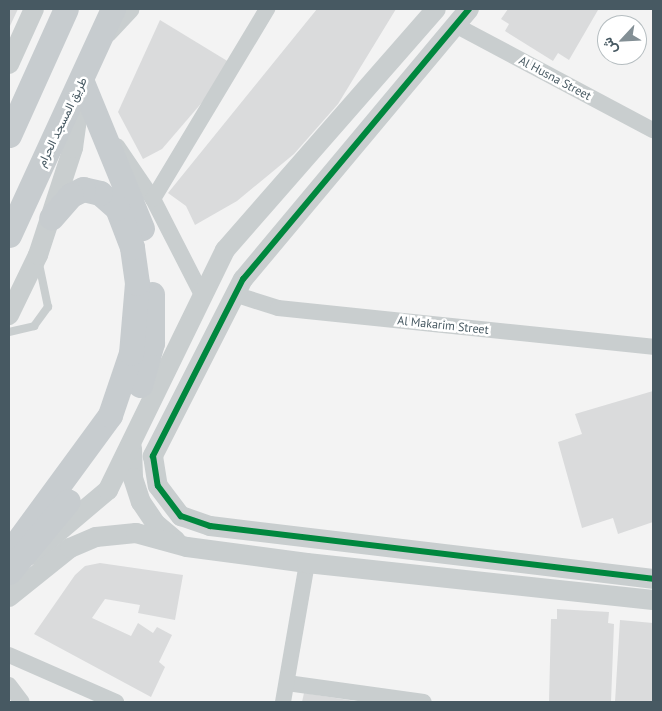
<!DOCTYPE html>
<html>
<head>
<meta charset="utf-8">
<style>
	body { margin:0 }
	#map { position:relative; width:662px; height:711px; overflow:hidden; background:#f3f3f3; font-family:"PT Sans",Vazirmatn,sans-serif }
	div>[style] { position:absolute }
	.building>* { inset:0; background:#dadbdc }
	.service>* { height:8px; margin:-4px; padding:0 4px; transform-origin:4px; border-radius:4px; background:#c9cecf }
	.minor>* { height:16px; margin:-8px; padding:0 8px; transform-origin:8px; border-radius:8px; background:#c9cecf }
	.tertiary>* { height:20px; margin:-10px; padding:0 10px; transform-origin:10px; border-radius:10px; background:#c9cecf }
	.primary>* { height:25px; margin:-12.5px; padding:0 12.5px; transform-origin:12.5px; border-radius:12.5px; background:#c7cccf }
	.primary-bridge>* { height:25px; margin:-12.5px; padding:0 12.5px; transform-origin:12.5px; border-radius:12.5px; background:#c7cccf }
	.cycleway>* { height:6px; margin:-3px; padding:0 3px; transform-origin:3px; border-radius:3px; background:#00873e }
	span { translate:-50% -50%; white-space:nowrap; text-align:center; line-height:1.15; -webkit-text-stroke:5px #fff; paint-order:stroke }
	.street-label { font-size:12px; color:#475962 }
	.frame { position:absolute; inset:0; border:10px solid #475962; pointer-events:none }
	.north { position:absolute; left:597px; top:15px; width:50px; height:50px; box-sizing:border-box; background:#fff; border:1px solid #b5bdc0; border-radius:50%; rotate:245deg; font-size:14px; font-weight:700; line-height:20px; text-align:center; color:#475962 }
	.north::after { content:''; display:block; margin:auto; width:18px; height:22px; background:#838f95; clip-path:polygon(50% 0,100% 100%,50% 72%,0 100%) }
</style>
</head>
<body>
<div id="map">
	<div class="building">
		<div style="clip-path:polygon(9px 9px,18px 9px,9px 28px)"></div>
		<div style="clip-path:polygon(317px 9px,396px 9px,338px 104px,294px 154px,237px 201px,195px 225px,186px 206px,168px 193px)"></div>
		<div style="clip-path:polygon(508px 9px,595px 9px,598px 10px,569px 60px,558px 53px,553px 61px,505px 31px,509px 24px,501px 19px)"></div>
		<div style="clip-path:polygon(160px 20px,229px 62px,217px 85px,162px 149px,143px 159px,118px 112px)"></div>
		<div style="clip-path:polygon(653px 391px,653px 522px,618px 534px,613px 518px,582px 528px,558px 442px,582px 434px,575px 414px)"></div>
		<div style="clip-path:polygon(100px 563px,183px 575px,175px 620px,138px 613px,140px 605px,105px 599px,92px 618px,131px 636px,138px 623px,153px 633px,157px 627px,172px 635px,159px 662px,165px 667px,151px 697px,34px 634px,75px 575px,85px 566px)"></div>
		<div style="clip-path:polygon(557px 609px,609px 612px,608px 623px,614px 624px,611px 702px,549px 702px,551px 619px,557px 619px)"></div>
		<div style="clip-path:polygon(620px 620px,653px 623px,653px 702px,615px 702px)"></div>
		<div style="clip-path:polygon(304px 693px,355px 701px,355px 702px,302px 702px)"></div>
	</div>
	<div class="service">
		<div style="left:9px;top:332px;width:26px;rotate:-13deg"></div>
		<div style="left:34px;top:326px;width:24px;rotate:-54deg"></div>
		<div style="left:48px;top:307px;width:44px;rotate:-101.8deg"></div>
	</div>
	<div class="minor">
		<div style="left:457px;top:26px;width:222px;rotate:28deg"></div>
		<div style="left:117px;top:146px;width:64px;rotate:55.8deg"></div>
		<div style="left:153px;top:199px;width:106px;rotate:62.9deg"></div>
		<div style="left:153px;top:199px;width:222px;rotate:-59deg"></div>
		<div style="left:234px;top:294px;width:46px;rotate:17.7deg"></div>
		<div style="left:278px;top:308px;width:377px;rotate:5.9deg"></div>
		<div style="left:9px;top:655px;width:117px;rotate:23.7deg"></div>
		<div style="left:287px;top:683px;width:138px;rotate:7.9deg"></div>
		<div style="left:9px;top:685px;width:21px;rotate:53deg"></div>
		<div style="left:283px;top:702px;width:141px;rotate:-80.2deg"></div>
	</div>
	<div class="tertiary">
		<div style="left:469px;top:9px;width:352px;rotate:129.9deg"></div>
		<div style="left:243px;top:279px;width:199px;rotate:117deg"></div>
		<div style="left:153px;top:456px;width:30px;rotate:81deg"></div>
		<div style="left:158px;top:486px;width:38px;rotate:53deg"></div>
		<div style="left:181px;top:516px;width:31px;rotate:19deg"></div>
		<div style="left:210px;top:526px;width:446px;rotate:6.8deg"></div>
		<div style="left:107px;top:33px;width:33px;rotate:-47deg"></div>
		<div style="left:9px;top:64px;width:60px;rotate:-65.6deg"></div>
		<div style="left:9px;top:315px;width:67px;rotate:-64.2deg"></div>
		<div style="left:38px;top:255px;width:113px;rotate:-71.9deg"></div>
		<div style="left:73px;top:148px;width:59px;rotate:-82.1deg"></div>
		<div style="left:132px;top:448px;width:30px;rotate:88deg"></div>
		<div style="left:133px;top:478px;width:25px;rotate:72deg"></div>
		<div style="left:141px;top:502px;width:27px;rotate:56deg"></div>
		<div style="left:156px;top:524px;width:26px;rotate:40deg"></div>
		<div style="left:31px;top:555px;width:101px;rotate:-40.2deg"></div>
		<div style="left:108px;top:490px;width:267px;rotate:-64deg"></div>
		<div style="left:225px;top:250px;width:320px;rotate:-48.8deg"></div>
		<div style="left:9px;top:597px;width:78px;rotate:-38.8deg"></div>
		<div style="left:70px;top:548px;width:28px;rotate:-23deg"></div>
		<div style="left:96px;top:537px;width:40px;rotate:-5.7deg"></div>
		<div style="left:136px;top:533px;width:53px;rotate:15.4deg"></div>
		<div style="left:187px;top:547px;width:121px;rotate:7.6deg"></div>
		<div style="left:307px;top:563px;width:348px;rotate:6.1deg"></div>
	</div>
	<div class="primary">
		<div style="left:82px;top:82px;width:158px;rotate:67.7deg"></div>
		<div style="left:9px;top:135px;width:138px;rotate:-65.7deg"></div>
		<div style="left:9px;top:235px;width:249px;rotate:-65.3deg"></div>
		<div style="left:140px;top:385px;width:44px;rotate:-74.1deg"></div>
		<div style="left:152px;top:343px;width:49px;rotate:-90deg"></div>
		<div style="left:9px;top:553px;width:171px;rotate:-53.8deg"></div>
		<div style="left:110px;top:415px;width:65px;rotate:-71.3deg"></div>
		<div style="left:131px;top:353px;width:70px;rotate:-85.1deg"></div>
		<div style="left:137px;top:283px;width:36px;rotate:-98deg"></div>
		<div style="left:132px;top:247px;width:42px;rotate:-111deg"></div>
		<div style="left:117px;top:208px;width:23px;rotate:-139deg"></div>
		<div style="left:100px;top:193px;width:17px;rotate:-167deg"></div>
		<div style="left:83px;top:189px;width:13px;rotate:153deg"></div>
		<div style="left:71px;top:195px;width:30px;rotate:131deg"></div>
	</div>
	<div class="primary-bridge">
		<div style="left:9px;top:572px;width:92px;rotate:-50.3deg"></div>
	</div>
	<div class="cycleway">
		<div style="left:469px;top:9px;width:352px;rotate:129.9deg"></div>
		<div style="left:243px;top:279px;width:199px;rotate:117deg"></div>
		<div style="left:153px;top:456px;width:30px;rotate:81deg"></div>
		<div style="left:158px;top:486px;width:38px;rotate:53deg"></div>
		<div style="left:181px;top:516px;width:31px;rotate:19deg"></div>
		<div style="left:210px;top:526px;width:446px;rotate:6.8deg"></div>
	</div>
	<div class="street-label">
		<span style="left:555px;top:78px;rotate:28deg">Al Husna Street</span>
		<span style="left:62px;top:122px;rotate:-64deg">طريق المسجد الحرام</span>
		<span style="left:443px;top:325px;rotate:6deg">Al Makarim Street</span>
	</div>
	<div class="frame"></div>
	<div class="north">ش</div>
</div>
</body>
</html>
